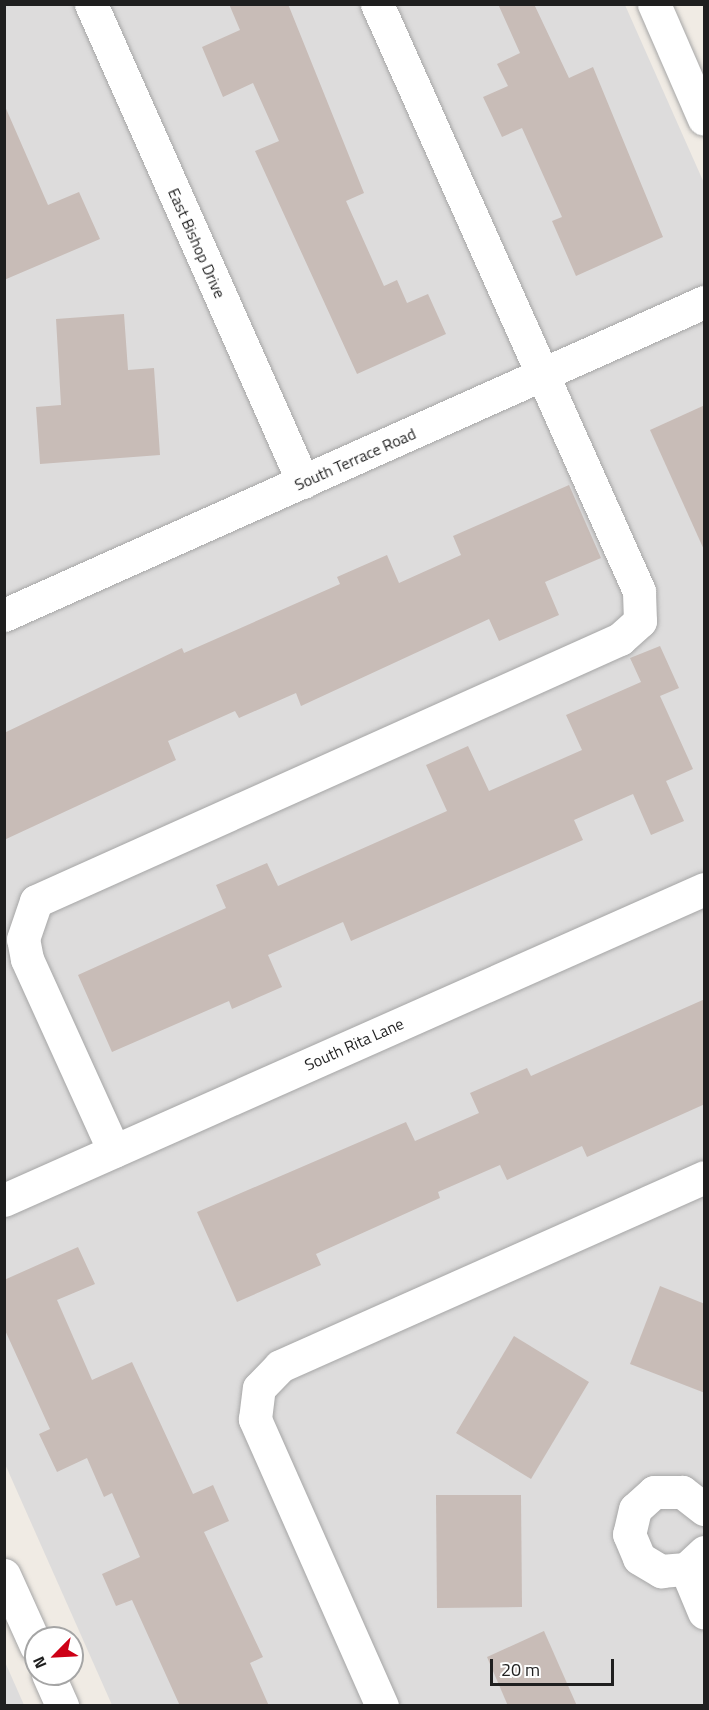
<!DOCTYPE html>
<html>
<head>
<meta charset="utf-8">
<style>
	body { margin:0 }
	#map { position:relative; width:709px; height:1710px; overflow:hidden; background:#f0ebe4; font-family:"Titillium Web",sans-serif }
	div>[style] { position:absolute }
	.residential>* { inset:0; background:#dddcdc }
	.building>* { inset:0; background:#c8bcb7 }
	.roads { filter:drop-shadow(0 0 2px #a6a6a6) drop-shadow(0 0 2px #a6a6a6) }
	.minor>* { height:33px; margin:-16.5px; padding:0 16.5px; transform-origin:16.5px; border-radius:16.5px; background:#fff }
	span { translate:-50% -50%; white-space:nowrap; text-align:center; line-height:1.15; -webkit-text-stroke:6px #fff; paint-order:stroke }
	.street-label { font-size:16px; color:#1f1f1f }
	.frame { position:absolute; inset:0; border:6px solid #1f1f1f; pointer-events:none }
	.north { position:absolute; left:24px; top:1626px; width:60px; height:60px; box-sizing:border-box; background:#fff; border:2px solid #a5a5a5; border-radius:50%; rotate:246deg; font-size:16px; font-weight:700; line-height:24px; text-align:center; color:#1f1f1f }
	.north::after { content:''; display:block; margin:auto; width:21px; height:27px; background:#cd0016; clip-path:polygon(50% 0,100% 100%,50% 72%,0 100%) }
	.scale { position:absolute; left:490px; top:1659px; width:124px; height:27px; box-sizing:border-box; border:3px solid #1f1f1f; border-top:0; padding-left:8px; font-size:18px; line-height:21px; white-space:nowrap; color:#1f1f1f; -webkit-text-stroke:4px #fff; paint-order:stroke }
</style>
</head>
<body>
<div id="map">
	<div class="residential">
		<div style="clip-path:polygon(4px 5px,625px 5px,704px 183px,704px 1705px,112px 1705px,5px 1464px)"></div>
		<div style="clip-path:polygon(5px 1662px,24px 1705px,5px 1705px)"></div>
	</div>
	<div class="building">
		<div style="clip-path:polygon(229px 4px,288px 4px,364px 193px,346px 201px,384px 286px,397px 280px,407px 303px,428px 294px,446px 334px,357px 374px,255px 151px,279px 141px,253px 83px,223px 97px,202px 47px,240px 30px)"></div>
		<div style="clip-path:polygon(498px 4px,534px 4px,569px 78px,593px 67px,663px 237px,576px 276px,552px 221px,562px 217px,522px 128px,502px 137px,483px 97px,508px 86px,497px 64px,520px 53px)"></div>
		<div style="clip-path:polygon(4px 104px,48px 205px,79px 192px,100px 239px,4px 280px)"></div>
		<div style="clip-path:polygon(124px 314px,128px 370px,154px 368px,160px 455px,40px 464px,36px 407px,61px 405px,56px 319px)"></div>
		<div style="clip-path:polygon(705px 405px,705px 552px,650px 430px)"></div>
		<div style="clip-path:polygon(569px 485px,601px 558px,545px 582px,559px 615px,499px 641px,489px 619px,301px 706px,296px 693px,239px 718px,235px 711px,168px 741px,176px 760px,4px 840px,4px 733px,182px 648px,184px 653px,340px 584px,337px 577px,387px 555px,399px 583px,461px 555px,453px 536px)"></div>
		<div style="clip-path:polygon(660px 646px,679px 688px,660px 696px,693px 769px,666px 781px,684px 821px,651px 835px,633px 794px,574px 820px,583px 840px,351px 941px,343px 922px,268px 955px,282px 987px,232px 1009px,229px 1001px,112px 1052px,78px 975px,226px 908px,216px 885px,267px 863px,278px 886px,447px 811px,426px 765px,468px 746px,489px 791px,582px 750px,566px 715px,641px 682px,630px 658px)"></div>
		<div style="clip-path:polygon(705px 999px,705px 1104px,587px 1157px,582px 1146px,507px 1180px,500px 1165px,438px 1192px,440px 1198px,316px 1254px,321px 1265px,237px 1302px,197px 1212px,406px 1122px,415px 1141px,479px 1113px,470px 1093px,527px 1068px,531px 1076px)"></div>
		<div style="clip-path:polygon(78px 1247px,95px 1284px,57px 1300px,92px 1380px,132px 1362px,193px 1494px,213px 1485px,229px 1521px,204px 1532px,263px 1657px,250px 1663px,269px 1706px,180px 1706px,132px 1600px,116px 1606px,102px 1574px,140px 1557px,112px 1493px,104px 1497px,87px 1458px,57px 1472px,39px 1434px,50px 1429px,4px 1328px,4px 1280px)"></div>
		<div style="clip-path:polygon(660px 1286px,705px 1304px,705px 1393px,630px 1364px)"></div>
		<div style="clip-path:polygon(514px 1336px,589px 1382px,531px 1479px,456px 1433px)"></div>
		<div style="clip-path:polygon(436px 1495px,521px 1495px,522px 1607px,437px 1608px)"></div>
		<div style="clip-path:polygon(544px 1631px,577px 1706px,508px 1706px,487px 1657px)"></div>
	</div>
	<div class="roads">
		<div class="minor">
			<div style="left:91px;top:4px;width:523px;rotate:66.08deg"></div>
			<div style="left:654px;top:4px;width:125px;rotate:66.5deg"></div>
			<div style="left:4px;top:615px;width:767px;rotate:-24.09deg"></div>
			<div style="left:114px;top:1151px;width:211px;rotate:-114.4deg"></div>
			<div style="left:27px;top:959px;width:20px;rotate:-101deg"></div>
			<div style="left:23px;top:939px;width:40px;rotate:-71.1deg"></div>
			<div style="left:36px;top:901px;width:640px;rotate:-24.16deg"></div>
			<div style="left:620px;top:639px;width:27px;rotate:-42deg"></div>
			<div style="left:640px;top:621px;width:30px;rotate:-92deg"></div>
			<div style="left:639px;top:591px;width:643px;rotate:-114.05deg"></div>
			<div style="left:4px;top:1200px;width:766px;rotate:-23.95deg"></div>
			<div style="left:704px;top:1509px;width:28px;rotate:-142deg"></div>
			<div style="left:682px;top:1492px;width:28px;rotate:180deg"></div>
			<div style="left:654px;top:1492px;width:25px;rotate:138deg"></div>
			<div style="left:635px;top:1509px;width:26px;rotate:103deg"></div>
			<div style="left:629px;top:1534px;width:26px;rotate:67deg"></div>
			<div style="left:639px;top:1558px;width:26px;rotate:31deg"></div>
			<div style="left:661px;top:1571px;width:25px;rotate:-5deg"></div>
			<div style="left:686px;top:1569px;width:25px;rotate:-43deg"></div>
			<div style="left:686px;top:1569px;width:47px;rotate:67.3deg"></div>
			<div style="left:4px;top:1575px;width:78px;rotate:65.7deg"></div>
			<div style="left:48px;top:1674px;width:35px;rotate:66deg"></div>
			<div style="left:382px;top:1706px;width:314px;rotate:-113.9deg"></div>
			<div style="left:255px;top:1419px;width:31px;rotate:-83deg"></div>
			<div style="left:259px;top:1388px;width:30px;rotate:-46deg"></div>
			<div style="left:280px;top:1366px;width:464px;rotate:-24deg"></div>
		</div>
	</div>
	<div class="street-label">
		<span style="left:197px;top:243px;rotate:66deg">East Bishop Drive</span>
		<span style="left:355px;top:459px;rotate:-24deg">South Terrace Road</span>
		<span style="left:354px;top:1044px;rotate:-24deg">South Rita Lane</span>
	</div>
	<div class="frame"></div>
	<div class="north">N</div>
	<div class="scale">20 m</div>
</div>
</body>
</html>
